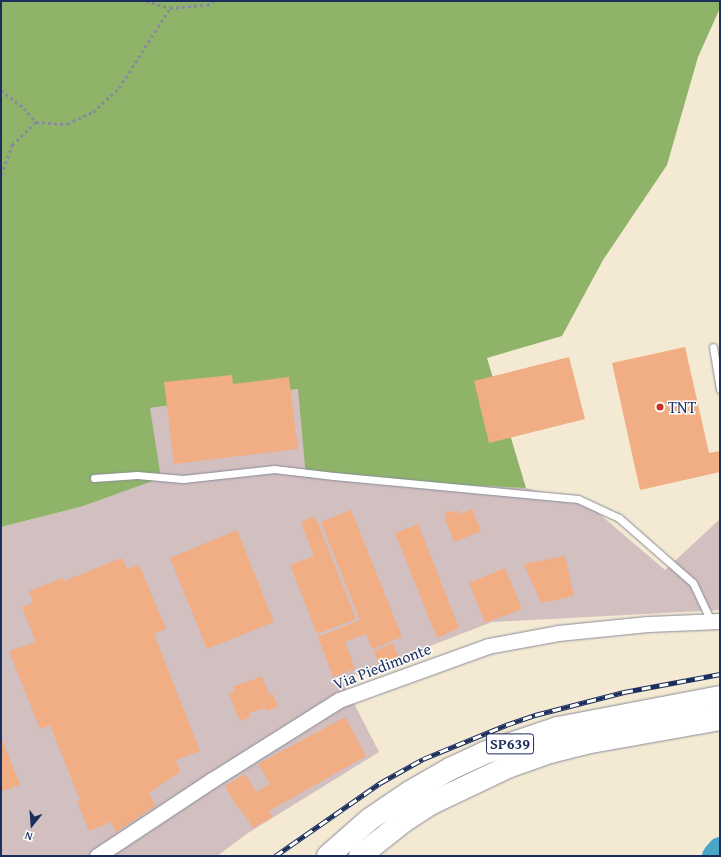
<!DOCTYPE html>
<html>
<head>
<meta charset="utf-8">
<style>
	body { margin:0 }
	#map { position:relative; width:721px; height:857px; overflow:hidden; background:#f4e9d3; font-family:"Gentium Book Plus",serif }
	div>[style] { position:absolute }
	.industrial>* { inset:0; background:#d2bfc0 }
	.forest>* { inset:0; background:#8fb469 }
	.river>* { height:27px; margin:-13.5px; padding:0 13.5px; transform-origin:13.5px; border-radius:13.5px; background:#4aa7c8 }
	.building>* { inset:0; background:#f1ad83 }
	.path>* { height:2.5px; margin-top:-1.25px; transform-origin:0; background:repeating-linear-gradient(90deg,#888c98 0 3px,transparent 0 6px) }
	.roads { filter:drop-shadow(0 0 1px #888c98) drop-shadow(0 0 1px #888c98) }
	.service>* { height:7px; margin:-3.5px; padding:0 3.5px; transform-origin:3.5px; border-radius:3.5px; background:#fff }
	.minor>* { height:15px; margin:-7.5px; padding:0 7.5px; transform-origin:7.5px; border-radius:7.5px; background:#fff }
	.primary>* { height:22px; margin:-11px; padding:0 11px; transform-origin:11px; border-radius:11px; background:#fff }
	.rail>* { height:4.5px; margin-top:-2.25px; transform-origin:0; background:repeating-linear-gradient(90deg,#fff 0 9px,#1b2f5e 0 18px); box-sizing:border-box; border-block:1px solid #1b2f5e }
	.dots>* { width:11px; height:11px; translate:-50% -50%; box-sizing:border-box; border:2px solid #fff; border-radius:50% }
	span { translate:-50% -50%; white-space:nowrap; text-align:center; line-height:1.15; -webkit-text-stroke:3px #fff; paint-order:stroke }
	.shield-label span { padding:1px 3px; background:#fff; border:1px solid; border-radius:3px; -webkit-text-stroke-width:0 }
	.shield-label { font-size:15px; color:#1b2f5e; font-weight:700 }
	.poi-label { font-size:16px; color:#1b2f5e }
	.left { translate:0 -50%; text-align:left }
	.street-label { font-size:16px; color:#1b2f5e }
	.frame { position:absolute; inset:0; border:2px solid #1b2f5e; pointer-events:none }
	.north { position:absolute; left:12px; top:805px; width:40px; height:40px; -webkit-text-stroke:3px #fff; paint-order:stroke; rotate:197deg; font-size:11px; font-weight:700; line-height:16px; text-align:center; color:#1b2f5e }
	.north::after { content:''; display:block; margin:auto; width:14px; height:18px; background:#1b2f5e; clip-path:polygon(50% 0,100% 100%,50% 72%,0 100%) }
</style>
</head>
<body>
<div id="map">
	<div class="industrial">
		<div style="clip-path:polygon(299px 389px,306px 478px,526px 488px,589px 505px,665px 570px,720px 519px,720px 610px,492px 622px,342px 680px,379px 752px,248px 833px,217px 856px,1px 856px,1px 527px,80px 507px,150px 408px)"></div>
	</div>
	<div class="forest">
		<div style="clip-path:polygon(1px 1px,720px 1px,720px 8px,698px 57px,667px 165px,603px 260px,562px 336px,487px 358px,526px 488px,306px 478px,298px 389px,150px 408px,161px 478px,80px 507px,1px 527px)"></div>
	</div>
	<div class="river">
		<div style="left:715px;top:856px;width:8px;rotate:-50deg"></div>
	</div>
	<div class="building">
		<div style="clip-path:polygon(685px 347px,709px 453px,720px 451px,720px 472px,640px 490px,612px 363px)"></div>
		<div style="clip-path:polygon(569px 357px,585px 419px,489px 443px,474px 381px)"></div>
		<div style="clip-path:polygon(232px 375px,233px 384px,289px 377px,298px 449px,174px 464px,164px 382px)"></div>
		<div style="clip-path:polygon(472px 509px,481px 531px,454px 542px,444px 516px,448px 515px,444px 511px,454px 512px,458px 510px,460px 514px)"></div>
		<div style="clip-path:polygon(351px 510px,402px 637px,372px 649px,366px 634px,345px 642px,355px 669px,333px 677px,318px 637px,360px 620px,321px 522px)"></div>
		<div style="clip-path:polygon(315px 516px,356px 619px,317px 634px,290px 565px,314px 556px,301px 522px)"></div>
		<div style="clip-path:polygon(418px 524px,459px 628px,437px 638px,395px 533px)"></div>
		<div style="clip-path:polygon(237px 530px,274px 622px,207px 649px,170px 558px)"></div>
		<div style="clip-path:polygon(565px 556px,574px 596px,541px 603px,524px 564px)"></div>
		<div style="clip-path:polygon(122px 558px,127px 569px,139px 565px,166px 629px,154px 634px,200px 751px,176px 760px,180px 772px,149px 793px,155px 806px,116px 832px,111px 822px,89px 831px,77px 801px,80px 800px,50px 725px,40px 729px,9px 651px,36px 642px,22px 607px,33px 603px,29px 591px,63px 578px,64px 581px)"></div>
		<div style="clip-path:polygon(505px 568px,522px 609px,485px 623px,469px 583px)"></div>
		<div style="clip-path:polygon(393px 643px,398px 657px,379px 664px,374px 651px)"></div>
		<div style="clip-path:polygon(262px 676px,269px 695px,273px 694px,278px 707px,266px 711px,265px 708px,249px 713px,251px 717px,240px 721px,229px 694px,235px 691px,233px 687px)"></div>
		<div style="clip-path:polygon(345px 717px,366px 756px,269px 811px,273px 817px,253px 828px,245px 815px,244px 815px,238px 806px,237px 807px,225px 786px,245px 774px,256px 792px,270px 784px,258px 764px)"></div>
		<div style="clip-path:polygon(1px 737px,20px 785px,1px 791px)"></div>
	</div>
	<div class="path">
		<div style="left:146px;top:1px;width:25px;rotate:16deg"></div>
		<div style="left:170px;top:8px;width:37px;rotate:-5deg"></div>
		<div style="left:207px;top:5px;width:8px;rotate:-30deg"></div>
		<div style="left:1px;top:90px;width:29px;rotate:38deg"></div>
		<div style="left:24px;top:108px;width:18px;rotate:49deg"></div>
		<div style="left:36px;top:122px;width:31px;rotate:4deg"></div>
		<div style="left:67px;top:124px;width:29px;rotate:-25deg"></div>
		<div style="left:93px;top:112px;width:35px;rotate:-43deg"></div>
		<div style="left:119px;top:88px;width:95px;rotate:-57.5deg"></div>
		<div style="left:1px;top:175px;width:32px;rotate:-70deg"></div>
		<div style="left:12px;top:145px;width:33px;rotate:-44deg"></div>
	</div>
	<div class="roads">
		<div class="service">
			<div style="left:713px;top:347px;width:43px;rotate:80.5deg"></div>
			<div style="left:94px;top:478px;width:43px;rotate:-4deg"></div>
			<div style="left:137px;top:475px;width:46px;rotate:5deg"></div>
			<div style="left:183px;top:479px;width:92px;rotate:-6.3deg"></div>
			<div style="left:274px;top:469px;width:60px;rotate:6.7deg"></div>
			<div style="left:334px;top:476px;width:245px;rotate:5.4deg"></div>
			<div style="left:578px;top:499px;width:45px;rotate:24.9deg"></div>
			<div style="left:619px;top:518px;width:98px;rotate:41.3deg"></div>
			<div style="left:693px;top:583px;width:42px;rotate:64.7deg"></div>
		</div>
		<div class="minor">
			<div style="left:97px;top:856px;width:138px;rotate:-33.5deg"></div>
			<div style="left:212px;top:780px;width:150px;rotate:-32.2deg"></div>
			<div style="left:339px;top:700px;width:158px;rotate:-19.9deg"></div>
			<div style="left:488px;top:646px;width:71px;rotate:-10.5deg"></div>
			<div style="left:558px;top:633px;width:90px;rotate:-5.7deg"></div>
			<div style="left:648px;top:624px;width:72px;rotate:-2.4deg"></div>
		</div>
		<div class="primary">
			<div style="left:328px;top:856px;width:56px;rotate:-41.4deg"></div>
			<div style="left:370px;top:819px;width:48px;rotate:-34deg"></div>
			<div style="left:410px;top:792px;width:46px;rotate:-29.9deg"></div>
			<div style="left:450px;top:769px;width:38px;rotate:-25deg"></div>
			<div style="left:484px;top:753px;width:78px;rotate:-18.7deg"></div>
			<div style="left:558px;top:728px;width:165px;rotate:-10.8deg"></div>
			<div style="left:360px;top:856px;width:56px;rotate:-38.5deg"></div>
			<div style="left:404px;top:821px;width:33px;rotate:-33deg"></div>
			<div style="left:432px;top:803px;width:86px;rotate:-25.4deg"></div>
			<div style="left:510px;top:766px;width:42px;rotate:-19.3deg"></div>
			<div style="left:550px;top:752px;width:36px;rotate:-14deg"></div>
			<div style="left:585px;top:743px;width:137px;rotate:-10.1deg"></div>
		</div>
	</div>
	<div class="rail">
		<div style="left:275px;top:856px;width:128px;rotate:-34.8deg"></div>
		<div style="left:380px;top:783px;width:49px;rotate:-29.2deg"></div>
		<div style="left:423px;top:759px;width:90px;rotate:-22.3deg"></div>
		<div style="left:506px;top:725px;width:31px;rotate:-19deg"></div>
		<div style="left:535px;top:715px;width:92px;rotate:-14.5deg"></div>
		<div style="left:624px;top:692px;width:98px;rotate:-10.6deg"></div>
	</div>
	<div class="dots">
		<div style="left:660px;top:407px;background:#c8321e"></div>
	</div>
	<div class="shield-label">
		<span style="left:510px;top:744px">SP639</span>
	</div>
	<div class="poi-label">
		<span class="left" style="left:668px;top:407px">TNT</span>
	</div>
	<div class="street-label">
		<span style="left:382px;top:666px;rotate:-21deg">Via Piedimonte</span>
	</div>
	<div class="frame"></div>
	<div class="north">N</div>
</div>
</body>
</html>
